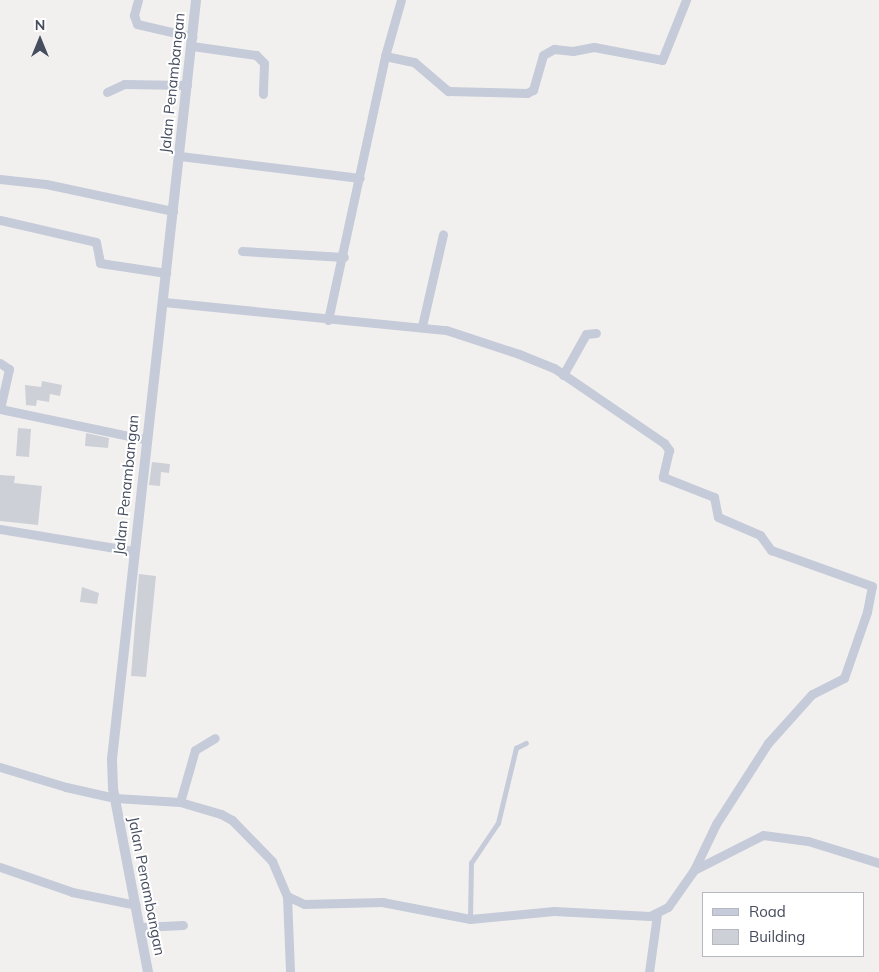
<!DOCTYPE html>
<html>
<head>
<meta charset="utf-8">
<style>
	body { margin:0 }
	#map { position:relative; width:879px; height:972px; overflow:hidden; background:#f2f0ef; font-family:Mulish,sans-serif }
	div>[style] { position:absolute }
	.building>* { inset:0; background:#ced0d8 }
	.service>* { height:4.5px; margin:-2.25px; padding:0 2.25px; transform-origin:2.25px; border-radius:2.25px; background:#c5cbd8 }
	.minor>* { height:9px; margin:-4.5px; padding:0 4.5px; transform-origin:4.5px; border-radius:4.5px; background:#c5cbd8 }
	.tertiary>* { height:10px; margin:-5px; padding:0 5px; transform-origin:5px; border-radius:5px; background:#c5cbd8 }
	span { translate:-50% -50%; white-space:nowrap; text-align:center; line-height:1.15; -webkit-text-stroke:4px #fff; paint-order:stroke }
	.street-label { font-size:15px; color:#464d5f }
	.legend { position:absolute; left:702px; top:892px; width:162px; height:65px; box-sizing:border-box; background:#fff; border:1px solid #b5b8bf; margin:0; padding:6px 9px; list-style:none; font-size:15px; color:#464d5f }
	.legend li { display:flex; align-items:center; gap:10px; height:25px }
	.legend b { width:25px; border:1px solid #b5b8bf }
	.north { position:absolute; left:15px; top:15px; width:50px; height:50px; -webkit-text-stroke:4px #fff; paint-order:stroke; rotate:0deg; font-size:14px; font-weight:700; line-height:20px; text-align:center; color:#464d5f }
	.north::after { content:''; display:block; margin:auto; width:18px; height:22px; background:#464d5f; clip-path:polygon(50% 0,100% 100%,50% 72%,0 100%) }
</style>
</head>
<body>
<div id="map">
	<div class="building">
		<div style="clip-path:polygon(42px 381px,62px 385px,60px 396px,50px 394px,49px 402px,37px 400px,36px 406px,26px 405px,25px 385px,41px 387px)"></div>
		<div style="clip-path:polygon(18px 428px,31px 429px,29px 457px,16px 456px)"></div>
		<div style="clip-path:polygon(86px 433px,109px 438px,108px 448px,85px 446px)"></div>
		<div style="clip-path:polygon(152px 462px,170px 464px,169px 473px,161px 472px,160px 486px,149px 485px)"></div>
		<div style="clip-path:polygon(0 475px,15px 476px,14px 483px,42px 486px,38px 525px,0 521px)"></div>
		<div style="clip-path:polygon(139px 574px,156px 576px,146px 677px,131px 676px)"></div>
		<div style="clip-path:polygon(82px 587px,99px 593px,97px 604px,80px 602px)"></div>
	</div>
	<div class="service">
		<div style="left:470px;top:919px;width:56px;rotate:-89deg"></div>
		<div style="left:471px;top:863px;width:48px;rotate:-56deg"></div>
		<div style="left:498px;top:823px;width:77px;rotate:-76.5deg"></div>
		<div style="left:516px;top:748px;width:11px;rotate:-27deg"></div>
	</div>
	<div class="minor">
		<div style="left:138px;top:0;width:16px;rotate:105deg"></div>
		<div style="left:134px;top:15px;width:9px;rotate:72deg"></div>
		<div style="left:137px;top:24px;width:57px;rotate:13.1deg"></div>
		<div style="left:192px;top:46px;width:65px;rotate:8deg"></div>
		<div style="left:256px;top:55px;width:11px;rotate:45deg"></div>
		<div style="left:264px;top:63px;width:31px;rotate:92deg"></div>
		<div style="left:385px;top:56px;width:30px;rotate:12deg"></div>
		<div style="left:414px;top:62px;width:45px;rotate:40.5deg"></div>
		<div style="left:448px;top:91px;width:79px;rotate:1.5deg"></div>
		<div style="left:527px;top:93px;width:7px;rotate:-27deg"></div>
		<div style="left:533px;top:90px;width:36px;rotate:-74deg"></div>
		<div style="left:543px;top:55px;width:13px;rotate:-29deg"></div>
		<div style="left:554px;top:49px;width:19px;rotate:6deg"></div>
		<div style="left:573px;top:51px;width:21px;rotate:-11deg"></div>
		<div style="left:594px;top:47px;width:69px;rotate:10.8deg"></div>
		<div style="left:662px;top:60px;width:65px;rotate:-68.2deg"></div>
		<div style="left:107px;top:92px;width:19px;rotate:-25deg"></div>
		<div style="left:124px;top:84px;width:63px;rotate:0.9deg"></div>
		<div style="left:180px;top:156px;width:181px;rotate:7deg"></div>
		<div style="left:0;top:179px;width:46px;rotate:6.2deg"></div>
		<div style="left:46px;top:184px;width:130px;rotate:12deg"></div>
		<div style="left:0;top:220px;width:98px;rotate:12.9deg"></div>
		<div style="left:96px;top:242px;width:21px;rotate:79deg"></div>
		<div style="left:100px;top:263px;width:67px;rotate:8.6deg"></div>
		<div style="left:242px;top:251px;width:102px;rotate:3.4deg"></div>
		<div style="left:164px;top:302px;width:283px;rotate:5.7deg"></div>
		<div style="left:446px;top:330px;width:77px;rotate:18.2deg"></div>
		<div style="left:519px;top:354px;width:38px;rotate:22deg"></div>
		<div style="left:554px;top:368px;width:133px;rotate:34.3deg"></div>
		<div style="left:664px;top:443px;width:9px;rotate:54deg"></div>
		<div style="left:669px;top:450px;width:28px;rotate:103deg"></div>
		<div style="left:663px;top:477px;width:55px;rotate:21.4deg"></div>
		<div style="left:714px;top:497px;width:20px;rotate:79deg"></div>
		<div style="left:718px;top:517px;width:46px;rotate:23.2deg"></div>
		<div style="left:760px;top:535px;width:19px;rotate:54deg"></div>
		<div style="left:771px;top:550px;width:107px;rotate:19.6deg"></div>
		<div style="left:872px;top:586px;width:26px;rotate:101deg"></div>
		<div style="left:867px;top:612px;width:70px;rotate:109.2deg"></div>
		<div style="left:844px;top:678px;width:36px;rotate:153deg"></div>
		<div style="left:812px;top:694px;width:66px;rotate:131.9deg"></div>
		<div style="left:768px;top:743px;width:96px;rotate:122.7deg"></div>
		<div style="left:716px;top:824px;width:51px;rotate:115.6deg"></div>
		<div style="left:328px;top:320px;width:270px;rotate:-77.8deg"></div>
		<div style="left:385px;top:56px;width:58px;rotate:-74.1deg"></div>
		<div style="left:422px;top:326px;width:94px;rotate:-77.1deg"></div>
		<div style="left:0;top:363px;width:11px;rotate:34deg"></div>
		<div style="left:9px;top:369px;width:41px;rotate:102.7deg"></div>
		<div style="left:563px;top:375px;width:47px;rotate:-60.7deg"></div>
		<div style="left:586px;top:334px;width:10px;rotate:-6deg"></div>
		<div style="left:0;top:409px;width:147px;rotate:11.8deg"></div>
		<div style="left:0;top:529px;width:135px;rotate:9.4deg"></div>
		<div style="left:0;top:767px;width:69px;rotate:16.9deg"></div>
		<div style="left:66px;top:787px;width:50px;rotate:12.7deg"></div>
		<div style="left:115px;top:798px;width:65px;rotate:3.5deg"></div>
		<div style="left:180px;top:802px;width:43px;rotate:16.3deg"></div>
		<div style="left:221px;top:814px;width:13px;rotate:29deg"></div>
		<div style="left:232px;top:820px;width:57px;rotate:45.7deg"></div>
		<div style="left:272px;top:861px;width:38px;rotate:67deg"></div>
		<div style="left:287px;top:896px;width:19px;rotate:25deg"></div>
		<div style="left:304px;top:904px;width:78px;rotate:-1.5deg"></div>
		<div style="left:382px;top:902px;width:90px;rotate:10.9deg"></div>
		<div style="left:470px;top:919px;width:84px;rotate:-5.4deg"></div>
		<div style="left:554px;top:911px;width:96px;rotate:3deg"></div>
		<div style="left:650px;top:916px;width:20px;rotate:-27deg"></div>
		<div style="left:668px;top:907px;width:45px;rotate:-54.9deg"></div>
		<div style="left:694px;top:870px;width:77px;rotate:-26.9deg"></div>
		<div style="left:763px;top:835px;width:45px;rotate:7.6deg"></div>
		<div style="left:808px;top:841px;width:74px;rotate:17.2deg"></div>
		<div style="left:180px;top:802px;width:54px;rotate:-73.9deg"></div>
		<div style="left:195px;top:750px;width:23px;rotate:-31deg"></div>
		<div style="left:0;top:867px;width:76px;rotate:19.1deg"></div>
		<div style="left:72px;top:892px;width:65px;rotate:11.5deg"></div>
		<div style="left:287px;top:896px;width:76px;rotate:87.7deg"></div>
		<div style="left:140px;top:927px;width:43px;rotate:-2.7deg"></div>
		<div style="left:649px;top:972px;width:59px;rotate:-82.1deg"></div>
	</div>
	<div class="tertiary">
		<div style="left:148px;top:972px;width:187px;rotate:-100.8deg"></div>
		<div style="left:113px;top:788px;width:29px;rotate:-92deg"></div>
		<div style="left:112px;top:759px;width:764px;rotate:-83.68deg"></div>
	</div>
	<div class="street-label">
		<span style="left:172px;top:83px;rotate:-84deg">Jalan Penambangan</span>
		<span style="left:126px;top:485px;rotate:-84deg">Jalan Penambangan</span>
		<span style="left:147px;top:886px;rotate:79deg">Jalan Penambangan</span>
	</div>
	<ul class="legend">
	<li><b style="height:6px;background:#c5cbd8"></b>Road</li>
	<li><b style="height:14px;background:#ced0d8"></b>Building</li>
	</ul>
	<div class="north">N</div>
</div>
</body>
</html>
